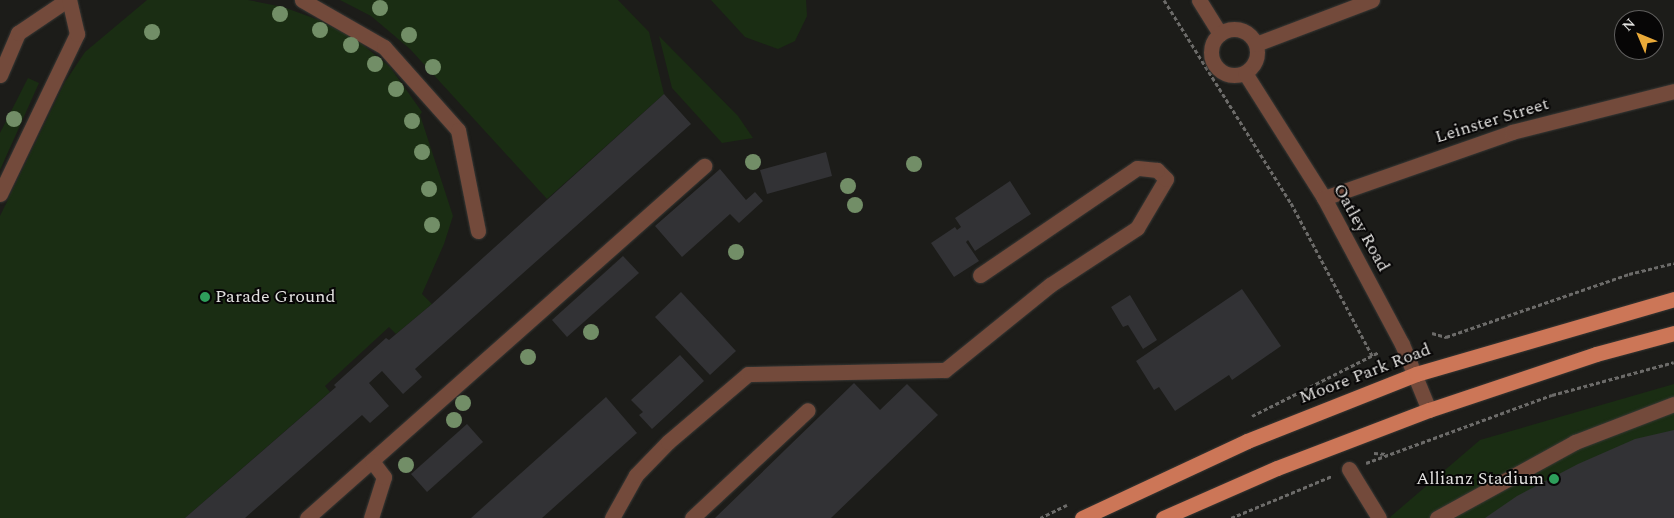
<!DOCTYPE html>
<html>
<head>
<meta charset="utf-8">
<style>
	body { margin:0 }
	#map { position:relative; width:1674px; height:518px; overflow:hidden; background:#1c1c19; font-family:Spectral,serif }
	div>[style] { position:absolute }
	.green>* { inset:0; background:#1a2d13 }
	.building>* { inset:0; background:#323235 }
	.path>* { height:3px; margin-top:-1.5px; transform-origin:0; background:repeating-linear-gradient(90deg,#6c6b69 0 4px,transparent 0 6.5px) }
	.roads { filter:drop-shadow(0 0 1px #383835) drop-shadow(0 0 1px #383835) }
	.minor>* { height:15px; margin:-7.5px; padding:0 7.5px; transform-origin:7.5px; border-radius:7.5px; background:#734a3b }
	.minor>.ring { margin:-7.5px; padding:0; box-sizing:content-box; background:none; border:15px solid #734a3b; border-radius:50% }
	.major>* { height:15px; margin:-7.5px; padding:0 7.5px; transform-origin:7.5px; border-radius:7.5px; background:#cc7657 }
	.trees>* { width:16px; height:16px; margin:-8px; border-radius:50%; background:#728e67 }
	.dots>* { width:14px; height:14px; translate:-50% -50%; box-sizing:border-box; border:2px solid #070606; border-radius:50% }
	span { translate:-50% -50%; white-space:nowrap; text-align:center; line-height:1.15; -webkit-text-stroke:4px #070606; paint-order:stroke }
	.street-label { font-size:18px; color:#e2e1df }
	.poi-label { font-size:18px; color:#e2e1df }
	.left { translate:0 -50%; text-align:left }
	.right { translate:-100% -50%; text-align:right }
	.north { position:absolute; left:1614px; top:10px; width:50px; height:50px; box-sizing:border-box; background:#070606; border:1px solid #5f5e5d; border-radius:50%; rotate:315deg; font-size:14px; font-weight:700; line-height:20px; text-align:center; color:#e2e1df }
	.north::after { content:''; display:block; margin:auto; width:18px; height:22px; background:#eaaa38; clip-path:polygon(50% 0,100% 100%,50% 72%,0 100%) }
</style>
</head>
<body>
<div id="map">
	<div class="green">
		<div style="clip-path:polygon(147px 0,248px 0,283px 7px,319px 20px,358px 41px,390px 67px,422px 112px,420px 115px,453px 216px,444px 244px,422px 294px,432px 304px,396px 334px,389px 327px,325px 386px,330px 392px,185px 518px,0 518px,0 216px,65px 82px,85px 52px)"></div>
		<div style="clip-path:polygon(340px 0,618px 0,649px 32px,664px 94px,547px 199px,410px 49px,371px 16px)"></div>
		<div style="clip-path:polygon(711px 0,806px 0,807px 16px,795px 41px,778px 49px,745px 37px)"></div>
		<div style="clip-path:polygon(659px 36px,738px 116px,753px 138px,722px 143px,672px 88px)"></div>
		<div style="clip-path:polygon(28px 78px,39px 83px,0 170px,0 133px)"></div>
		<div style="clip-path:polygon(1674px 384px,1674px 518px,1389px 518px,1480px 440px)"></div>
	</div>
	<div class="building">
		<div style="clip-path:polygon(664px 94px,691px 124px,415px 369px,422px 377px,403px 394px,382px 371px,369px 383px,389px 406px,370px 423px,362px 415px,245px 518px,185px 518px,336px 387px,334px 385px,386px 338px,389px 340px,432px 304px)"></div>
		<div style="clip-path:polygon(826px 152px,832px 176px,767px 194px,760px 170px)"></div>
		<div style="clip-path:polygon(720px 169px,746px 200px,755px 192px,763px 201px,739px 223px,730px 214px,682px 257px,655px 226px)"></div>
		<div style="clip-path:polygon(1010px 181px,1031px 214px,975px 251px,968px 240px,966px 242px,979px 261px,954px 277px,931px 243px,955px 227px,957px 230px,961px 227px,955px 218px)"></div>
		<div style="clip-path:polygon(623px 256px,639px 273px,567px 337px,552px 320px)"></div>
		<div style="clip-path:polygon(1242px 289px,1281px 346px,1232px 380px,1229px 375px,1175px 411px,1159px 387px,1154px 390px,1136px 361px)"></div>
		<div style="clip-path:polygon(681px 292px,736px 351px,710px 375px,655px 317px)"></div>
		<div style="clip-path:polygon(1130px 295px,1157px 340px,1143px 349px,1128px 325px,1123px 327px,1111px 307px)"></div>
		<div style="clip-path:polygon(680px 355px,704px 381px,652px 429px,639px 415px,643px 412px,631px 400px)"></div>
		<div style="clip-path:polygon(854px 383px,880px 410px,907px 384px,938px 415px,831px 518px,715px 518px)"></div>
		<div style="clip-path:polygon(606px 397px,637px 433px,542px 518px,471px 518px)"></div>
		<div style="clip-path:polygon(467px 424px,483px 442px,427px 492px,411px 474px)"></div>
		<div style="clip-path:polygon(1674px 430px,1674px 518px,1485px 518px,1517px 496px,1578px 464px,1635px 439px)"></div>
	</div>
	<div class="path">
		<div style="left:1164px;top:0;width:239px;rotate:58deg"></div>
		<div style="left:1291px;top:203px;width:174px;rotate:62deg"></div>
		<div style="left:1432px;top:333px;width:15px;rotate:16deg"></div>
		<div style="left:1446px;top:337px;width:194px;rotate:-19deg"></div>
		<div style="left:1629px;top:274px;width:46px;rotate:-13.7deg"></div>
		<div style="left:1252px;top:416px;width:142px;rotate:-26.7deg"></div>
		<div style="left:1374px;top:453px;width:13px;rotate:4deg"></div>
		<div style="left:1366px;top:463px;width:198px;rotate:-20.1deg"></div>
		<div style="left:1552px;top:395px;width:126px;rotate:-15.1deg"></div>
		<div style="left:1040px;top:518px;width:30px;rotate:-26deg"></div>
		<div style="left:1231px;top:518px;width:109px;rotate:-22.6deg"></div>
	</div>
	<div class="roads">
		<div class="minor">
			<div style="left:302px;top:0;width:95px;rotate:29.8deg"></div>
			<div style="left:384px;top:47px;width:111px;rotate:48.3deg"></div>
			<div style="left:458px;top:130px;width:103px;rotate:78.8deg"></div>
			<div style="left:1199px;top:0;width:40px;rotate:58deg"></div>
			<div class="ring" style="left:1211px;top:29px;width:31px;height:31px"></div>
			<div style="left:1256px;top:44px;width:124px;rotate:-20.8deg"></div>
			<div style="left:1245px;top:73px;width:148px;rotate:57.7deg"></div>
			<div style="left:1324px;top:198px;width:166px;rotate:61.9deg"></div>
			<div style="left:1402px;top:344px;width:71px;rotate:67.8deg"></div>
			<div style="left:0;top:75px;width:46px;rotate:-66.8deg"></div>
			<div style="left:18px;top:33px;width:59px;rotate:-34deg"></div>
			<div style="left:0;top:194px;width:178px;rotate:-64.3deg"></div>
			<div style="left:77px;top:34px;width:35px;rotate:-103deg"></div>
			<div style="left:1324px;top:198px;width:199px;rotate:-19.3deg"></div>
			<div style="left:1512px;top:132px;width:167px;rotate:-14.2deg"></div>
			<div style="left:1349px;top:469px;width:57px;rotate:58.5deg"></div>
			<div style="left:307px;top:518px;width:531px;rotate:-41.56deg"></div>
			<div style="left:371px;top:518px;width:43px;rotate:-72.4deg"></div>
			<div style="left:384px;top:477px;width:20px;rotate:-127deg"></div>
			<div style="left:612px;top:518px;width:49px;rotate:-60.8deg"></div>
			<div style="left:636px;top:475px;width:46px;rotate:-45.9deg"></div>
			<div style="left:668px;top:442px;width:105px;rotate:-40.4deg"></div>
			<div style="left:748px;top:374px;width:197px;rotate:-1.2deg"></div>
			<div style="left:945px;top:370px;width:135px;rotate:-39deg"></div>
			<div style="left:1050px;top:285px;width:104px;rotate:-33.2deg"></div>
			<div style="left:1137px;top:228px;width:57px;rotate:-59.4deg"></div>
			<div style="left:1166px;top:179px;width:13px;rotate:-135deg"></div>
			<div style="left:1157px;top:170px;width:20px;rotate:-174deg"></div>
			<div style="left:1137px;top:168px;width:190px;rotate:145.7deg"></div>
			<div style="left:692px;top:518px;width:158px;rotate:-43deg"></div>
			<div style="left:1437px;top:518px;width:158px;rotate:-28.8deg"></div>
			<div style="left:1575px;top:442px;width:106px;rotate:-21deg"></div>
		</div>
		<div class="major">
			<div style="left:1082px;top:518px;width:182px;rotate:-25deg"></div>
			<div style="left:1247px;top:441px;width:182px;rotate:-21.6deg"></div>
			<div style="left:1416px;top:374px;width:269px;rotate:-16.2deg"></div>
			<div style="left:1163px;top:518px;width:124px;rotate:-23.7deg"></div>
			<div style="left:1277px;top:468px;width:163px;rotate:-20.9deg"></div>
			<div style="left:1429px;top:410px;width:176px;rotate:-18.5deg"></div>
			<div style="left:1596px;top:354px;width:81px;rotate:-15.1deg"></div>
		</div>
	</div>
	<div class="trees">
		<div style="left:380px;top:8px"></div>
		<div style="left:280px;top:14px"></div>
		<div style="left:320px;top:30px"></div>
		<div style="left:152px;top:32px"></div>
		<div style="left:409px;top:35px"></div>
		<div style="left:351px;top:45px"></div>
		<div style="left:375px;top:64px"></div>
		<div style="left:433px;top:67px"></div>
		<div style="left:396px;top:89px"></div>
		<div style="left:14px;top:119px"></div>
		<div style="left:412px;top:121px"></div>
		<div style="left:422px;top:152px"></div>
		<div style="left:753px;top:162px"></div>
		<div style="left:914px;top:164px"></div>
		<div style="left:848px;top:186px"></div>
		<div style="left:429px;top:189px"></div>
		<div style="left:855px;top:205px"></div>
		<div style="left:432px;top:225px"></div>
		<div style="left:736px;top:252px"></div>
		<div style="left:591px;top:332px"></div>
		<div style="left:528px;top:357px"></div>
		<div style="left:463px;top:403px"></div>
		<div style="left:454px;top:420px"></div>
		<div style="left:406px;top:465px"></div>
	</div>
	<div class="dots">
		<div style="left:205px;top:297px;background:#2e9e5b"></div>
		<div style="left:1554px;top:479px;background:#2e9e5b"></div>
	</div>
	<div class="street-label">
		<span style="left:1492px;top:121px;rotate:-17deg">Leinster Street</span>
		<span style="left:1361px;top:228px;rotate:61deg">Oatley Road</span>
		<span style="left:1365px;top:374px;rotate:-21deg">Moore Park Road</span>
	</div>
	<div class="poi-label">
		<span class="left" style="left:215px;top:297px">Parade Ground</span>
		<span class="right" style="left:1544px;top:479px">Allianz Stadium</span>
	</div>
	<div class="north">N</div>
</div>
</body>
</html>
